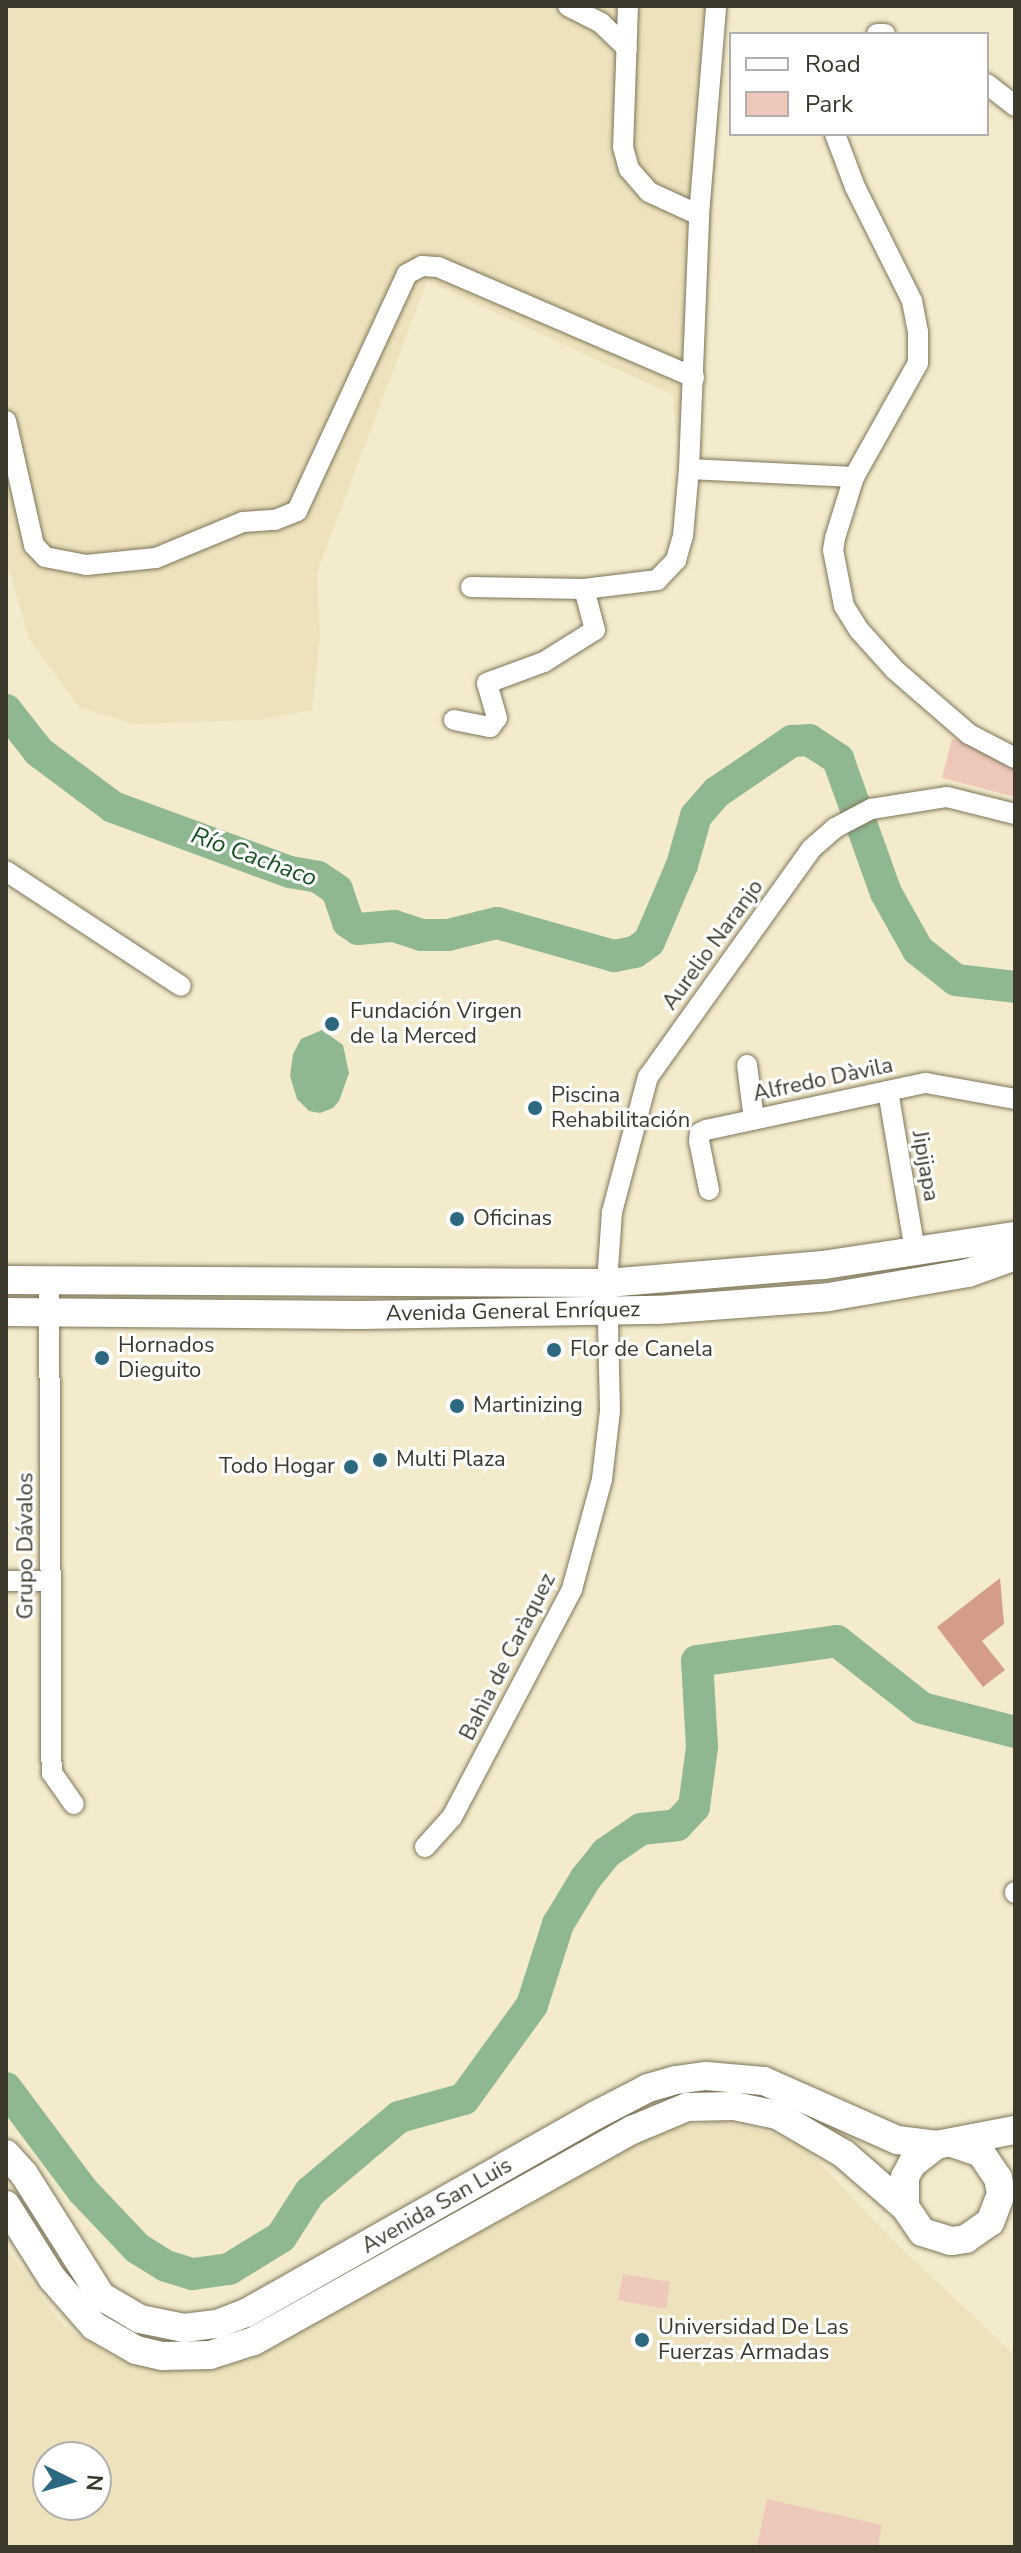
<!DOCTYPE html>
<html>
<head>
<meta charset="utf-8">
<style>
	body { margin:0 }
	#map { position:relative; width:1021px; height:2553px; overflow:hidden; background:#f4ebcd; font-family:"Nunito Sans",sans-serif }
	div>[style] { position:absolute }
	.built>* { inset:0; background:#ede2bc }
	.green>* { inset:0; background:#edc8bb }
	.forest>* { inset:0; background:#d39d8a }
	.water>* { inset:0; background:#8fb892 }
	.river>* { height:32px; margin:-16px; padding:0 16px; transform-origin:16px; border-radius:16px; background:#8fb892 }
	.roads { filter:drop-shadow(0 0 2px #7d755a) drop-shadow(0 0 2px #7d755a) }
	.street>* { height:20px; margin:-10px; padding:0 10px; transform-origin:10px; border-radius:10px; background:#fff }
	.secondary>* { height:28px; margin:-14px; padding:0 14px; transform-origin:14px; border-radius:14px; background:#fff }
	.dots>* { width:22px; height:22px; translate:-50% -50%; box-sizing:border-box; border:4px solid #fff; border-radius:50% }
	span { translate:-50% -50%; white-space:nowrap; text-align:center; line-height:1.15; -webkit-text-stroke:6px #fff; paint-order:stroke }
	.street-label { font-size:22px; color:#3c382c }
	.poi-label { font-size:22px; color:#3c382c }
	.left { translate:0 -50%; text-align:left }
	.right { translate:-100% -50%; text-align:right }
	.water-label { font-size:24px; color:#145120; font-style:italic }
	.frame { position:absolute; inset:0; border:8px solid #3c382c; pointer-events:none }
	.legend { position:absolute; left:729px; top:32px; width:260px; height:104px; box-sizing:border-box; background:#fff; border:2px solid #b1afab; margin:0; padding:10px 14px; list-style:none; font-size:24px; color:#3c382c }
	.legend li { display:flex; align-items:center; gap:16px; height:40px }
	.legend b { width:40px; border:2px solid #b1afab }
	.north { position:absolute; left:32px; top:2441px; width:80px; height:80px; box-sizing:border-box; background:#fff; border:2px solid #b1afab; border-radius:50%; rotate:95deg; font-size:22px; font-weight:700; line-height:32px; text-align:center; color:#3c382c }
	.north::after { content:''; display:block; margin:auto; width:28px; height:36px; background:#2c6980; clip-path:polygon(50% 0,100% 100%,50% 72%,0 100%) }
</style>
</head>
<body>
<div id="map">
	<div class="built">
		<div style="clip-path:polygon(6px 6px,725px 6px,698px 441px,676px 434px,673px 395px,427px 281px,317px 572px,320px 638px,312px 710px,257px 720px,133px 724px,79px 707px,29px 639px,6px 559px)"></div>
		<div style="clip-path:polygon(evenodd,719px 2121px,772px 2133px,806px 2149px,893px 2240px,1015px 2356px,1015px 2547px,6px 2547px,6px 2247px,63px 2326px,114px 2357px,155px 2369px,213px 2371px,263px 2354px,664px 2128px,719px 2121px,48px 2457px,96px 2457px,96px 2505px,48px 2505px,48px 2457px)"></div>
	</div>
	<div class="green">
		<div style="clip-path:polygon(952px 739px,1015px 755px,1015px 797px,942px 778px)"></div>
		<div style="clip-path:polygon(623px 2274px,670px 2282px,666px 2309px,618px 2300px)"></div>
		<div style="clip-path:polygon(767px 2499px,882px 2525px,878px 2547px,757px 2547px)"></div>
	</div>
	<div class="forest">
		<div style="clip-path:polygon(1000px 1578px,1004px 1624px,982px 1641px,1005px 1670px,983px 1687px,937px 1627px)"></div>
	</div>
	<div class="water">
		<div style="clip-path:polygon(322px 1030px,343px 1045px,349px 1073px,339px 1101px,333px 1108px,320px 1113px,309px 1111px,297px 1099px,290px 1076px,293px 1054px,301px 1039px)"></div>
	</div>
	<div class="river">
		<div style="left:6px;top:710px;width:53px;rotate:51.8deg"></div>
		<div style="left:39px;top:752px;width:92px;rotate:36.6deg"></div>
		<div style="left:113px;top:807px;width:189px;rotate:20.2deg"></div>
		<div style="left:290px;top:872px;width:28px;rotate:10deg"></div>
		<div style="left:318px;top:877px;width:23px;rotate:34deg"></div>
		<div style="left:337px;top:890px;width:34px;rotate:71deg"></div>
		<div style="left:348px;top:922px;width:12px;rotate:35deg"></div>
		<div style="left:358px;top:929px;width:36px;rotate:-5deg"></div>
		<div style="left:394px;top:926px;width:29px;rotate:18deg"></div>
		<div style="left:422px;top:935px;width:26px"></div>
		<div style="left:448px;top:935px;width:50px;rotate:-13.8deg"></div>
		<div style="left:497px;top:923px;width:122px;rotate:15.8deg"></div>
		<div style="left:614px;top:956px;width:21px;rotate:-11deg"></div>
		<div style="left:635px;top:952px;width:17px;rotate:-36deg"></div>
		<div style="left:649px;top:942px;width:84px;rotate:-66.8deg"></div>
		<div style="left:682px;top:865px;width:51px;rotate:-74.1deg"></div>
		<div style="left:696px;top:816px;width:32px;rotate:-49deg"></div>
		<div style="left:717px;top:792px;width:91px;rotate:-34.2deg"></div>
		<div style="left:792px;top:741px;width:17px;rotate:-3deg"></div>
		<div style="left:809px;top:740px;width:35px;rotate:33deg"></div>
		<div style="left:838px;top:759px;width:142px;rotate:70.3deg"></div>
		<div style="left:886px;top:893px;width:65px;rotate:60.7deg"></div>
		<div style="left:918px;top:950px;width:48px;rotate:38.3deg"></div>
		<div style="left:956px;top:980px;width:59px;rotate:6.8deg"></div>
		<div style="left:6px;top:2088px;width:129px;rotate:53.2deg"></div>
		<div style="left:83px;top:2191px;width:79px;rotate:46.5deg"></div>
		<div style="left:137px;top:2248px;width:34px;rotate:32deg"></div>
		<div style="left:166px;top:2266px;width:28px;rotate:17deg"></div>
		<div style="left:193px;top:2274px;width:36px;rotate:-8deg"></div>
		<div style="left:229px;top:2269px;width:61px;rotate:-31.6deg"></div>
		<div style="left:281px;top:2237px;width:54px;rotate:-57.2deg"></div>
		<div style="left:310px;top:2192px;width:116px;rotate:-40.1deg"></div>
		<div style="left:399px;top:2117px;width:67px;rotate:-15.5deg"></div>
		<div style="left:464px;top:2099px;width:116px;rotate:-54.1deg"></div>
		<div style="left:532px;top:2005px;width:85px;rotate:-72.2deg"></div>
		<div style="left:558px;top:1924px;width:54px;rotate:-58.7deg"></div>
		<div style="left:586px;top:1878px;width:32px;rotate:-51deg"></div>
		<div style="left:606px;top:1853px;width:42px;rotate:-34.4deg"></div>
		<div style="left:641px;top:1829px;width:36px;rotate:-6deg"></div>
		<div style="left:677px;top:1825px;width:25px;rotate:-47deg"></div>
		<div style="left:694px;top:1807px;width:61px;rotate:-82.4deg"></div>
		<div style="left:702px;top:1747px;width:86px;rotate:-93.3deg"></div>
		<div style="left:697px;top:1661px;width:141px;rotate:-8.1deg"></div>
		<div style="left:837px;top:1641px;width:108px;rotate:38.2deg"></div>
		<div style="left:922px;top:1708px;width:96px;rotate:14.5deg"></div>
	</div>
	<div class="roads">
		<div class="street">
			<div style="left:568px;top:6px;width:37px;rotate:27deg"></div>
			<div style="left:601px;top:23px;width:36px;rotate:44deg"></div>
			<div style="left:628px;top:6px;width:141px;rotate:92deg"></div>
			<div style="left:623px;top:147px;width:23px;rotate:75deg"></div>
			<div style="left:629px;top:169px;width:30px;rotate:49deg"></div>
			<div style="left:649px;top:192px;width:55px;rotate:24.7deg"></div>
			<div style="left:877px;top:34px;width:8px"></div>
			<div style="left:987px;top:84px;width:36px;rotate:38deg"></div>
			<div style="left:835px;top:134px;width:57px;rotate:69.3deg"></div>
			<div style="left:855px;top:187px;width:127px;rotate:63.4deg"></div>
			<div style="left:912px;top:301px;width:32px;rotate:79deg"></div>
			<div style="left:918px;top:332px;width:31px;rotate:90deg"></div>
			<div style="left:918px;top:363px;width:131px;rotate:119.3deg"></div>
			<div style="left:854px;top:477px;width:64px;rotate:107.3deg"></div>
			<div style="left:835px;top:538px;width:12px;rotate:99deg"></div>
			<div style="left:833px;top:550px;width:57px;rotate:78.9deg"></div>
			<div style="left:844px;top:606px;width:28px;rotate:58deg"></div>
			<div style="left:859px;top:630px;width:54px;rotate:48deg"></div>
			<div style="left:895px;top:670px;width:98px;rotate:40.9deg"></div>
			<div style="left:969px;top:734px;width:52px;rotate:27.6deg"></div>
			<div style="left:6px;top:421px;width:127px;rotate:77.3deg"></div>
			<div style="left:34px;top:545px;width:16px;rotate:47deg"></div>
			<div style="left:45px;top:557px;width:42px;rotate:11deg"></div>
			<div style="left:86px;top:565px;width:70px;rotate:-5.7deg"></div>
			<div style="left:156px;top:558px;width:94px;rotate:-22.5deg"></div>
			<div style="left:243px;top:522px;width:32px;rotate:-4deg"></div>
			<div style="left:275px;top:520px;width:24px;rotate:-22deg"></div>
			<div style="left:297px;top:511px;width:261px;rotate:-65.1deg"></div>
			<div style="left:407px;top:274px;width:17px;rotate:-28deg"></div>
			<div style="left:422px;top:266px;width:16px;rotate:4deg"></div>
			<div style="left:438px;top:267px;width:279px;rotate:23.3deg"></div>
			<div style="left:689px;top:469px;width:165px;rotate:2.8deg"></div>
			<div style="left:471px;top:587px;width:113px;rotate:1deg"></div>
			<div style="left:584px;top:589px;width:74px;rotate:-7deg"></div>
			<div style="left:657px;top:580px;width:28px;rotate:-46deg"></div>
			<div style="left:676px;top:560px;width:25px;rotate:-74deg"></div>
			<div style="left:683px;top:536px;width:67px;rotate:-84.9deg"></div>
			<div style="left:689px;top:469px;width:254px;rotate:-87.7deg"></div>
			<div style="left:699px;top:215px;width:210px;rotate:-85.3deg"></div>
			<div style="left:454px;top:720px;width:37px;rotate:11deg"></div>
			<div style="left:490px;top:727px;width:11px;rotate:-52deg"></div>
			<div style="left:497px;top:718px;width:36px;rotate:-106deg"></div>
			<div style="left:487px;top:683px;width:61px;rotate:-20.2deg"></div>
			<div style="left:544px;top:662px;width:60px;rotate:-32.1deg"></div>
			<div style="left:595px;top:630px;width:42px;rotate:-105deg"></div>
			<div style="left:6px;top:871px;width:209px;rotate:33.3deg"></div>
			<div style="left:747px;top:1065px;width:55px;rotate:82.7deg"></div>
			<div style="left:888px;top:1091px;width:161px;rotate:80.4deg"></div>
			<div style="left:709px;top:1190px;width:50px;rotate:-101.5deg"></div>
			<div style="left:699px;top:1141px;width:8px;rotate:-83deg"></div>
			<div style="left:700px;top:1133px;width:7px;rotate:-27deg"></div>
			<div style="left:706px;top:1130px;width:225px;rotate:-12.1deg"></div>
			<div style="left:926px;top:1083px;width:90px;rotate:10.2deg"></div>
			<div style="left:49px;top:1280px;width:493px;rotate:89.7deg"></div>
			<div style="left:52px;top:1773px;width:38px;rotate:55deg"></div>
			<div style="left:6px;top:1581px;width:43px"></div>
			<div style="left:425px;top:1847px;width:40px;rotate:-48deg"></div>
			<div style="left:452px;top:1817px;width:258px;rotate:-62.2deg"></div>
			<div style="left:572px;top:1589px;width:114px;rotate:-74.7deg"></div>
			<div style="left:602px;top:1479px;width:68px;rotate:-83.3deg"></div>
			<div style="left:610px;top:1411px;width:128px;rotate:-91.3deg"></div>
			<div style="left:607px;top:1283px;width:71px;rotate:-86deg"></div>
			<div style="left:612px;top:1212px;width:140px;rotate:-75.1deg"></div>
			<div style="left:648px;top:1077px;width:280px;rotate:-54.4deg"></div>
			<div style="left:811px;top:849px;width:32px;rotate:-41deg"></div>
			<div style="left:835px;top:828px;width:41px;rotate:-27.8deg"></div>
			<div style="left:871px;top:809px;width:77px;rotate:-9deg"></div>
			<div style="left:947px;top:797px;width:70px;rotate:14deg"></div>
			<div style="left:1015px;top:1893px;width:1px;rotate:-90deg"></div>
		</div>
		<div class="secondary">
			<div style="left:6px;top:1280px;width:601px;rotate:0.29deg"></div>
			<div style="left:607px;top:1283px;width:217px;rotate:-4.8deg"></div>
			<div style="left:823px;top:1265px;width:194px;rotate:-8.6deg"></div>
			<div style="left:6px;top:1312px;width:355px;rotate:0.5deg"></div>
			<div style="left:361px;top:1315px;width:297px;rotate:-1deg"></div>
			<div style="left:658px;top:1310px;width:171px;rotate:-4.3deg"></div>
			<div style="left:829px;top:1297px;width:141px;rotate:-9.8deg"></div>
			<div style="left:968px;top:1273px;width:50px;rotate:-19.9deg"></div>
			<div style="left:952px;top:2143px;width:31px;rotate:19deg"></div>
			<div style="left:981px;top:2153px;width:30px;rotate:56deg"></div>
			<div style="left:998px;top:2178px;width:16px;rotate:79deg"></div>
			<div style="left:1001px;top:2194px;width:30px;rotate:111deg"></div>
			<div style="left:990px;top:2222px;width:29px;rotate:145deg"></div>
			<div style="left:966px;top:2239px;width:15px;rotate:172deg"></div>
			<div style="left:951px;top:2241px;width:30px;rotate:-163deg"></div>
			<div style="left:922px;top:2232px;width:30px;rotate:-124deg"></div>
			<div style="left:905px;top:2207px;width:30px;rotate:-90deg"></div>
			<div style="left:905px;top:2177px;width:15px;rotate:-62deg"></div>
			<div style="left:912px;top:2164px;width:31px;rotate:-38deg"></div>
			<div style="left:936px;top:2145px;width:80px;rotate:-10.8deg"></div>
			<div style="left:6px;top:2154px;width:27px;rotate:48deg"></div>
			<div style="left:24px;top:2174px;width:144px;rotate:57.7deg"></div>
			<div style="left:101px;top:2296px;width:45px;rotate:30.5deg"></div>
			<div style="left:140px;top:2319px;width:45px;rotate:11.6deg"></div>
			<div style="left:184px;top:2328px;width:33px;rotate:-7deg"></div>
			<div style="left:217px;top:2324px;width:31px;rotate:-21deg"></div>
			<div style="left:246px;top:2313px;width:402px;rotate:-29.5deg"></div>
			<div style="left:596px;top:2115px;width:59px;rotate:-27.4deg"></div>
			<div style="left:648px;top:2088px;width:29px;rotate:-16deg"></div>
			<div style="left:676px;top:2080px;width:30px;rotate:-8deg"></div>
			<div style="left:706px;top:2076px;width:58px;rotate:4.9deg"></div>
			<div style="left:764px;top:2081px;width:145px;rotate:23.9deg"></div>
			<div style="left:897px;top:2140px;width:39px;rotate:7deg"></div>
			<div style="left:6px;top:2205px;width:86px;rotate:57.8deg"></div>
			<div style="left:52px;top:2278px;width:64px;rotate:48.8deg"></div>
			<div style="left:94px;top:2326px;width:48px;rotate:29.7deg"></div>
			<div style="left:136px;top:2350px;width:28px;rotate:13deg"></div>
			<div style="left:163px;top:2356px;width:47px;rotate:-1.2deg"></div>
			<div style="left:210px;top:2355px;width:46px;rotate:-17.7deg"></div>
			<div style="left:254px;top:2341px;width:433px;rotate:-29.2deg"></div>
			<div style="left:632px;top:2130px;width:60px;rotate:-22.7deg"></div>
			<div style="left:687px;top:2107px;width:47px;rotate:-1.2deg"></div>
			<div style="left:734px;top:2106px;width:44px;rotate:11.8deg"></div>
			<div style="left:777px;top:2115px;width:78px;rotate:30.2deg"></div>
			<div style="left:844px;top:2154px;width:81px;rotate:41deg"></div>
		</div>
	</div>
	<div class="dots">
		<div style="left:332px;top:1024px;background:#2c6980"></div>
		<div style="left:535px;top:1108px;background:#2c6980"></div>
		<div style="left:457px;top:1219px;background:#2c6980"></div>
		<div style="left:554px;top:1350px;background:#2c6980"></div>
		<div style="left:102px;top:1358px;background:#2c6980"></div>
		<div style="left:457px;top:1406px;background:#2c6980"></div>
		<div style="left:380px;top:1460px;background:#2c6980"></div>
		<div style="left:351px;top:1467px;background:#2c6980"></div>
		<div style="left:642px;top:2340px;background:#2c6980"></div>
	</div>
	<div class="street-label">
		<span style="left:713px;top:945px;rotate:-54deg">Aurelio Naranjo</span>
		<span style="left:823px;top:1080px;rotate:-12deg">Alfredo Dàvila</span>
		<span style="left:925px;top:1166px;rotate:80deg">Jipijapa</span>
		<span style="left:513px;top:1312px;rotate:-1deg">Avenida General Enríquez</span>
		<span style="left:26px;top:1546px;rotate:-90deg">Grupo Dávalos</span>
		<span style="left:508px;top:1657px;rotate:-63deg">Bahìa de Caràquez</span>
		<span style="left:437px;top:2206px;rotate:-30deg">Avenida San Luis</span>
	</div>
	<div class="poi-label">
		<span class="left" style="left:350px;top:1024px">Fundación Virgen<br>de la Merced</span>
		<span class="left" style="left:551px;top:1108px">Piscina<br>Rehabilitación</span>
		<span class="left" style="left:473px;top:1219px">Oficinas</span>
		<span class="left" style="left:118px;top:1358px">Hornados<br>Dieguito</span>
		<span class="left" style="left:570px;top:1350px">Flor de Canela</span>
		<span class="left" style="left:473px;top:1406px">Martinizing</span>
		<span class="left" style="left:396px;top:1460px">Multi Plaza</span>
		<span class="right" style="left:335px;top:1467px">Todo Hogar</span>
		<span class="left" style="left:658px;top:2340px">Universidad De Las<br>Fuerzas Armadas</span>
	</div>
	<div class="water-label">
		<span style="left:254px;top:857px;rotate:20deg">Río Cachaco</span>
	</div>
	<div class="frame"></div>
	<ul class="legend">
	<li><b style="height:10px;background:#fff"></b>Road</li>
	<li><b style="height:22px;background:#edc8bb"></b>Park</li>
	</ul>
	<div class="north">N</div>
</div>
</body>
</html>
